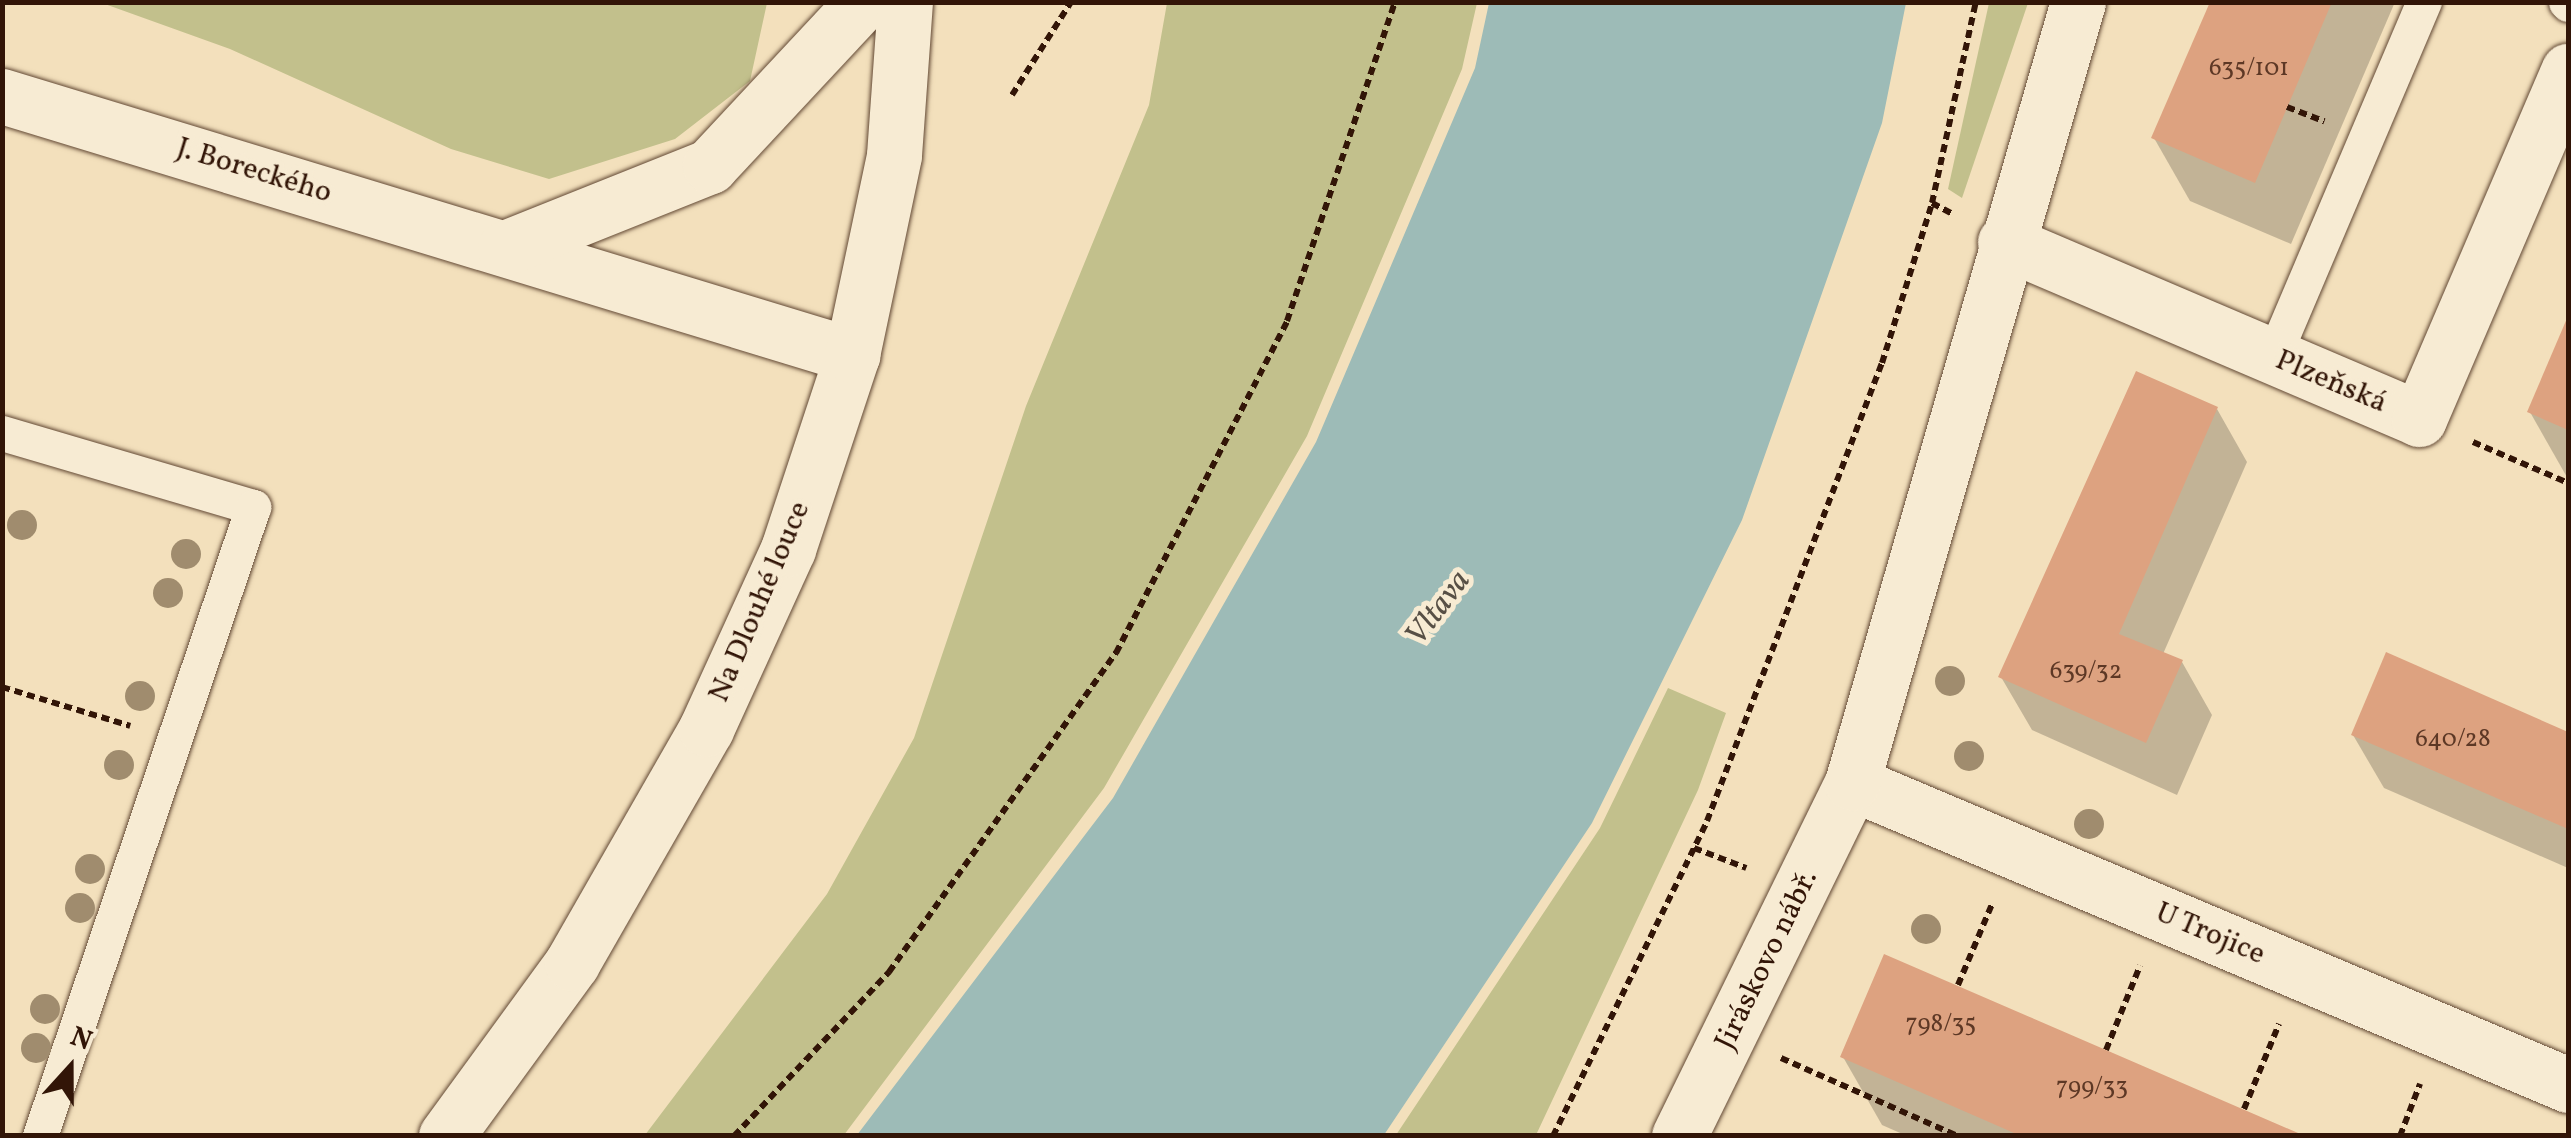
<!DOCTYPE html>
<html>
<head>
<meta charset="utf-8">
<style>
	body { margin:0 }
	#map { position:relative; width:2571px; height:1138px; overflow:hidden; background:#f3e0bc; font-family:Vollkorn,serif }
	div>[style] { position:absolute }
	.green>* { inset:0; background:#c2c08c }
	.water>* { inset:0; background:#9dbbb7 }
	.shadow>* { inset:0; background:#0003 }
	.building>* { inset:0; background:#dda280 }
	.path>* { height:6px; margin-top:-3px; transform-origin:0; background:repeating-linear-gradient(90deg,#321507 0 8px,transparent 0 13px) }
	.roads { filter:drop-shadow(0 0 2px #624834) drop-shadow(0 0 2px #624834) }
	.service>* { height:35px; margin:-17.5px; padding:0 17.5px; transform-origin:17.5px; border-radius:17.5px; background:#f7ebd3 }
	.minor>* { height:55px; margin:-27.5px; padding:0 27.5px; transform-origin:27.5px; border-radius:27.5px; background:#f7ebd3 }
	.secondary>* { height:55px; margin:-27.5px; padding:0 27.5px; transform-origin:27.5px; border-radius:27.5px; background:#f7ebd3 }
	.trees>* { width:30px; height:30px; margin:-15px; border-radius:50%; background:#a08c6e }
	span { translate:-50% -50%; white-space:nowrap; text-align:center; line-height:1.15; -webkit-text-stroke:10px #f7ebd3; paint-order:stroke }
	.number-label { font-size:25px; color:#5d3825 }
	.number-label span { -webkit-text-stroke-width:0 }
	.street-label { font-size:30px; color:#321507 }
	.water-label { font-size:32px; color:#574f45; font-style:italic }
	.frame { position:absolute; inset:0; border:5px solid #321507; pointer-events:none }
	.north { position:absolute; left:20px; top:1018px; width:100px; height:100px; -webkit-text-stroke:8px #f7ebd3; paint-order:stroke; rotate:21deg; font-size:28px; font-weight:700; line-height:40px; text-align:center; color:#321507 }
	.north::after { content:''; display:block; margin:auto; width:35px; height:45px; background:#321507; clip-path:polygon(50% 0,100% 100%,50% 72%,0 100%) }
</style>
</head>
<body>
<div id="map">
	<div class="green">
		<div style="clip-path:polygon(102px 3px,767px 3px,750px 81px,675px 139px,549px 179px,451px 149px,230px 49px)"></div>
		<div style="clip-path:polygon(1167px 3px,1477px 3px,1462px 69px,1307px 436px,1104px 788px,844px 1135px,645px 1135px,827px 894px,914px 738px,1026px 406px,1149px 105px)"></div>
		<div style="clip-path:polygon(1989px 3px,2028px 3px,1962px 198px,1948px 189px)"></div>
		<div style="clip-path:polygon(1668px 688px,1726px 713px,1698px 790px,1536px 1135px,1396px 1135px,1600px 828px)"></div>
	</div>
	<div class="water">
		<div style="clip-path:polygon(1489px 3px,1906px 3px,1882px 123px,1742px 520px,1592px 823px,1384px 1135px,857px 1135px,1113px 798px,1316px 442px,1475px 68px)"></div>
	</div>
	<div class="shadow">
		<div style="clip-path:polygon(2212px 2px,2395px 2px,2291px 244px,2190px 201px,2154px 138px)"></div>
		<div style="clip-path:polygon(2568px 323px,2568px 479px,2530px 412px)"></div>
		<div style="clip-path:polygon(2217px 409px,2247px 462px,2163px 654px,2182px 662px,2212px 715px,2177px 795px,2032px 730px,2001px 677px)"></div>
		<div style="clip-path:polygon(2387px 655px,2568px 734px,2568px 868px,2384px 788px,2353px 735px)"></div>
		<div style="clip-path:polygon(1843px 1057px,2299px 1136px,1907px 1136px,1882px 1125px)"></div>
	</div>
	<div class="building">
		<div style="clip-path:polygon(2210px 2px,2332px 2px,2255px 183px,2151px 138px)"></div>
		<div style="clip-path:polygon(2568px 316px,2568px 430px,2527px 412px)"></div>
		<div style="clip-path:polygon(2136px 371px,2218px 407px,2119px 634px,2183px 660px,2146px 743px,1998px 677px)"></div>
		<div style="clip-path:polygon(2386px 652px,2568px 732px,2568px 829px,2351px 735px)"></div>
		<div style="clip-path:polygon(1884px 954px,2106px 1050px,2305px 1136px,2021px 1136px,1840px 1057px)"></div>
	</div>
	<div class="path">
		<div style="left:1012px;top:95px;width:110px;rotate:-57.6deg"></div>
		<div style="left:2287px;top:107px;width:40px;rotate:21deg"></div>
		<div style="left:1932px;top:203px;width:24px;rotate:28deg"></div>
		<div style="left:2473px;top:442px;width:103px;rotate:23.3deg"></div>
		<div style="left:2px;top:687px;width:134px;rotate:16.9deg"></div>
		<div style="left:1694px;top:848px;width:56px;rotate:21deg"></div>
		<div style="left:1958px;top:985px;width:88px;rotate:-67.2deg"></div>
		<div style="left:2106px;top:1050px;width:91px;rotate:-68deg"></div>
		<div style="left:1781px;top:1058px;width:193px;rotate:23.8deg"></div>
		<div style="left:2244px;top:1109px;width:92px;rotate:-67.6deg"></div>
		<div style="left:734px;top:1136px;width:226px;rotate:-46.6deg"></div>
		<div style="left:889px;top:972px;width:392px;rotate:-54.6deg"></div>
		<div style="left:1116px;top:653px;width:373px;rotate:-62.7deg"></div>
		<div style="left:1287px;top:321px;width:337px;rotate:-71.3deg"></div>
		<div style="left:1553px;top:1136px;width:351px;rotate:-63.9deg"></div>
		<div style="left:1707px;top:821px;width:490px;rotate:-69.1deg"></div>
		<div style="left:1882px;top:363px;width:168px;rotate:-72.6deg"></div>
		<div style="left:1932px;top:203px;width:206px;rotate:-77.7deg"></div>
		<div style="left:2400px;top:1136px;width:56px;rotate:-69deg"></div>
	</div>
	<div class="roads">
		<div class="service">
			<div style="left:2566px;top:2px;width:3px;rotate:45deg"></div>
			<div style="left:2273px;top:357px;width:386px;rotate:-67deg"></div>
			<div style="left:2px;top:433px;width:262px;rotate:16.4deg"></div>
			<div style="left:253px;top:507px;width:664px;rotate:108.71deg"></div>
		</div>
		<div class="minor">
			<div style="left:2px;top:96px;width:889px;rotate:16.95deg"></div>
			<div style="left:2005px;top:242px;width:450px;rotate:23.1deg"></div>
			<div style="left:2419px;top:419px;width:379px;rotate:-66.8deg"></div>
			<div style="left:505px;top:248px;width:221px;rotate:-21.8deg"></div>
			<div style="left:710px;top:166px;width:224px;rotate:-47deg"></div>
			<div style="left:1852px;top:783px;width:777px;rotate:22.87deg"></div>
			<div style="left:1679px;top:1136px;width:393px;rotate:-63.9deg"></div>
			<div style="left:1852px;top:783px;width:813px;rotate:-73.86deg"></div>
		</div>
		<div class="secondary">
			<div style="left:446px;top:1136px;width:214px;rotate:-53.9deg"></div>
			<div style="left:572px;top:963px;width:270px;rotate:-60.2deg"></div>
			<div style="left:706px;top:729px;width:198px;rotate:-65.5deg"></div>
			<div style="left:788px;top:549px;width:204px;rotate:-71.7deg"></div>
			<div style="left:852px;top:355px;width:204px;rotate:-78.1deg"></div>
			<div style="left:894px;top:155px;width:153px;rotate:-85.9deg"></div>
		</div>
	</div>
	<div class="trees">
		<div style="left:22px;top:525px"></div>
		<div style="left:186px;top:554px"></div>
		<div style="left:168px;top:593px"></div>
		<div style="left:1950px;top:681px"></div>
		<div style="left:140px;top:696px"></div>
		<div style="left:1969px;top:756px"></div>
		<div style="left:119px;top:765px"></div>
		<div style="left:2089px;top:824px"></div>
		<div style="left:90px;top:869px"></div>
		<div style="left:80px;top:908px"></div>
		<div style="left:1926px;top:929px"></div>
		<div style="left:45px;top:1009px"></div>
		<div style="left:36px;top:1048px"></div>
	</div>
	<div class="number-label">
		<span style="left:2249px;top:69px">635/101</span>
		<span style="left:2086px;top:672px">639/32</span>
		<span style="left:2453px;top:740px">640/28</span>
		<span style="left:1941px;top:1025px">798/35</span>
		<span style="left:2092px;top:1088px">799/33</span>
	</div>
	<div class="street-label">
		<span style="left:254px;top:171px;rotate:17deg">J. Boreckého</span>
		<span style="left:2331px;top:382px;rotate:23deg">Plzeňská</span>
		<span style="left:760px;top:602px;rotate:-67deg">Na Dlouhé louce</span>
		<span style="left:2210px;top:934px;rotate:23deg">U Trojice</span>
		<span style="left:1767px;top:960px;rotate:-64deg">Jiráskovo nábř.</span>
	</div>
	<div class="water-label">
		<span style="left:1439px;top:609px;rotate:-53deg">Vltava</span>
	</div>
	<div class="frame"></div>
	<div class="north">N</div>
</div>
</body>
</html>
